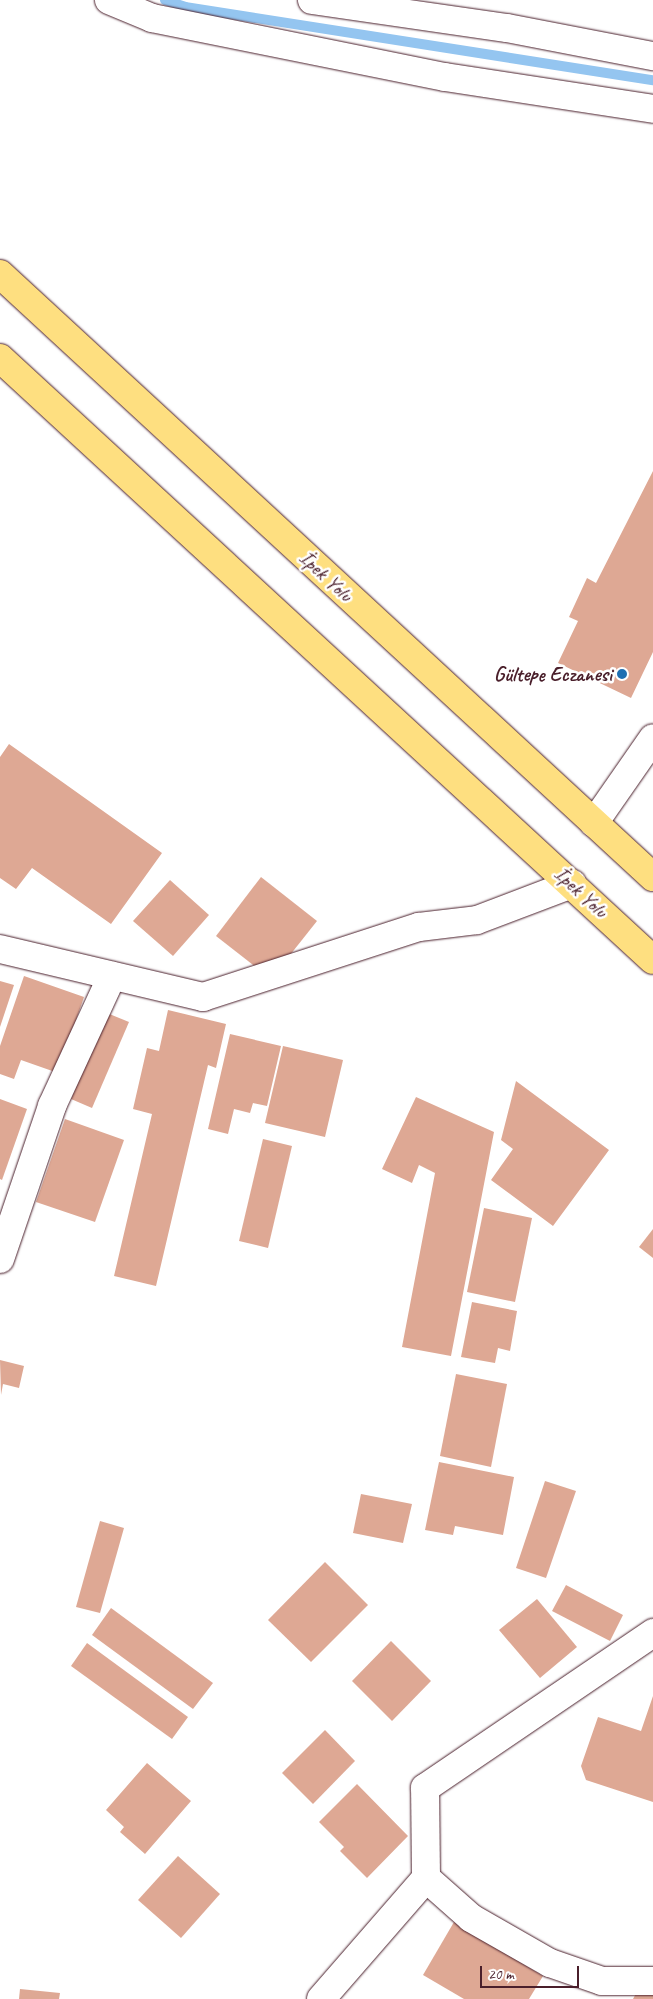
<!DOCTYPE html>
<html>
<head>
<meta charset="utf-8">
<style>
	body { margin:0 }
	#map { position:relative; width:653px; height:1999px; overflow:hidden; background:#fff; font-family:Caveat,sans-serif }
	div>[style] { position:absolute }
	.stream>* { height:10px; margin:-5px; padding:0 5px; transform-origin:5px; border-radius:5px; background:#94c5f0 }
	.building>* { inset:0; background:#dea894 }
	.roads { filter:drop-shadow(0 0 1px #4a1f2b) drop-shadow(0 0 1px #4a1f2b) }
	.minor>* { height:28px; margin:-14px; padding:0 14px; transform-origin:14px; border-radius:14px; background:#fff }
	.highway>* { height:28px; margin:-14px; padding:0 14px; transform-origin:14px; border-radius:14px; background:#fedf80 }
	.dots>* { width:14px; height:14px; translate:-50% -50%; box-sizing:border-box; border:2px solid #fff; border-radius:50% }
	span { translate:-50% -50%; white-space:nowrap; text-align:center; line-height:1.15; -webkit-text-stroke:5px #fff; paint-order:stroke }
	.street-label { font-size:21px; color:#4a1f2b }
	.poi-label { font-size:21px; color:#4a1f2b; font-weight:700 }
	.right { translate:-100% -50%; text-align:right }
	.scale { position:absolute; left:480px; top:1966px; width:99px; height:22px; box-sizing:border-box; border:2px solid #4a1f2b; border-top:0; padding-left:6px; font-size:15px; line-height:18px; white-space:nowrap; color:#4a1f2b; -webkit-text-stroke:4px #fff; paint-order:stroke }
</style>
</head>
<body>
<div id="map">
	<div class="stream">
		<div style="left:165px;top:0;width:21px;rotate:19deg"></div>
		<div style="left:185px;top:7px;width:474px;rotate:8.9deg"></div>
	</div>
	<div class="building">
		<div style="clip-path:polygon(653px 471px,653px 652px,631px 698px,558px 663px,578px 621px,569px 617px,587px 578px,596px 583px)"></div>
		<div style="clip-path:polygon(9px 744px,162px 853px,111px 924px,32px 868px,16px 889px,0 878px,0 757px)"></div>
		<div style="clip-path:polygon(261px 877px,317px 921px,271px 979px,216px 936px)"></div>
		<div style="clip-path:polygon(170px 880px,209px 915px,173px 956px,133px 921px)"></div>
		<div style="clip-path:polygon(24px 976px,84px 997px,58px 1073px,21px 1060px,14px 1079px,0 1074px,0 1046px)"></div>
		<div style="clip-path:polygon(0 981px,14px 985px,0 1027px)"></div>
		<div style="clip-path:polygon(168px 1010px,226px 1024px,216px 1068px,208px 1065px,156px 1286px,114px 1276px,152px 1114px,133px 1109px,147px 1048px,159px 1051px)"></div>
		<div style="clip-path:polygon(107px 1013px,129px 1022px,92px 1108px,71px 1099px)"></div>
		<div style="clip-path:polygon(230px 1034px,281px 1046px,267px 1106px,253px 1103px,250px 1113px,234px 1109px,228px 1134px,208px 1129px)"></div>
		<div style="clip-path:polygon(283px 1046px,343px 1060px,325px 1137px,265px 1123px)"></div>
		<div style="clip-path:polygon(516px 1081px,609px 1150px,553px 1226px,491px 1180px,513px 1149px,501px 1140px)"></div>
		<div style="clip-path:polygon(416px 1097px,494px 1132px,451px 1356px,402px 1347px,435px 1173px,419px 1165px,412px 1183px,382px 1169px)"></div>
		<div style="clip-path:polygon(0 1099px,27px 1109px,2px 1180px,0 1179px)"></div>
		<div style="clip-path:polygon(65px 1119px,124px 1140px,95px 1222px,36px 1202px)"></div>
		<div style="clip-path:polygon(263px 1139px,292px 1146px,268px 1248px,239px 1241px)"></div>
		<div style="clip-path:polygon(484px 1208px,532px 1218px,515px 1302px,467px 1292px)"></div>
		<div style="clip-path:polygon(653px 1229px,653px 1258px,639px 1247px)"></div>
		<div style="clip-path:polygon(472px 1302px,517px 1311px,510px 1351px,498px 1348px,495px 1363px,461px 1357px)"></div>
		<div style="clip-path:polygon(0 1360px,24px 1366px,19px 1388px,3px 1384px,1px 1395px)"></div>
		<div style="clip-path:polygon(456px 1374px,507px 1384px,491px 1467px,440px 1456px)"></div>
		<div style="clip-path:polygon(439px 1462px,514px 1477px,503px 1535px,455px 1526px,453px 1535px,425px 1530px)"></div>
		<div style="clip-path:polygon(545px 1481px,576px 1491px,546px 1578px,516px 1568px)"></div>
		<div style="clip-path:polygon(361px 1494px,412px 1504px,403px 1543px,353px 1533px)"></div>
		<div style="clip-path:polygon(100px 1521px,124px 1528px,100px 1613px,76px 1607px)"></div>
		<div style="clip-path:polygon(325px 1562px,368px 1605px,311px 1662px,268px 1620px)"></div>
		<div style="clip-path:polygon(566px 1585px,623px 1615px,610px 1641px,552px 1611px)"></div>
		<div style="clip-path:polygon(537px 1599px,577px 1647px,540px 1678px,499px 1630px)"></div>
		<div style="clip-path:polygon(111px 1608px,213px 1683px,193px 1709px,92px 1635px)"></div>
		<div style="clip-path:polygon(391px 1641px,431px 1681px,392px 1721px,352px 1681px)"></div>
		<div style="clip-path:polygon(87px 1643px,188px 1717px,172px 1739px,71px 1666px)"></div>
		<div style="clip-path:polygon(653px 1696px,653px 1802px,586px 1780px,581px 1766px,598px 1717px,641px 1731px)"></div>
		<div style="clip-path:polygon(325px 1730px,355px 1761px,313px 1804px,282px 1773px)"></div>
		<div style="clip-path:polygon(147px 1763px,191px 1801px,145px 1854px,120px 1832px,124px 1827px,106px 1810px)"></div>
		<div style="clip-path:polygon(357px 1784px,408px 1836px,367px 1878px,340px 1851px,344px 1847px,319px 1822px)"></div>
		<div style="clip-path:polygon(178px 1856px,220px 1894px,181px 1938px,138px 1900px)"></div>
		<div style="clip-path:polygon(454px 1922px,543px 1976px,529px 1999px,464px 1999px,423px 1975px)"></div>
		<div style="clip-path:polygon(641px 1984px,653px 1990px,653px 1999px,633px 1999px)"></div>
		<div style="clip-path:polygon(20px 1989px,60px 1993px,59px 1999px,19px 1999px)"></div>
	</div>
	<div class="roads">
		<div class="minor">
			<div style="left:109px;top:0;width:47px;rotate:22.7deg"></div>
			<div style="left:152px;top:18px;width:299px;rotate:11.4deg"></div>
			<div style="left:445px;top:77px;width:210px;rotate:8.7deg"></div>
			<div style="left:312px;top:0;width:197px;rotate:8.2deg"></div>
			<div style="left:507px;top:28px;width:149px;rotate:10.9deg"></div>
			<div style="left:594px;top:823px;width:103px;rotate:-55.2deg"></div>
			<div style="left:0;top:949px;width:209px;rotate:13.3deg"></div>
			<div style="left:203px;top:997px;width:227px;rotate:-18deg"></div>
			<div style="left:419px;top:927px;width:58px;rotate:-6.9deg"></div>
			<div style="left:477px;top:920px;width:102px;rotate:-20.8deg"></div>
			<div style="left:0;top:1259px;width:162px;rotate:-71.2deg"></div>
			<div style="left:52px;top:1106px;width:143px;rotate:-65.2deg"></div>
			<div style="left:426px;top:1878px;width:60px;rotate:41.6deg"></div>
			<div style="left:471px;top:1918px;width:91px;rotate:29.7deg"></div>
			<div style="left:550px;top:1963px;width:55px;rotate:19.1deg"></div>
			<div style="left:602px;top:1981px;width:51px"></div>
			<div style="left:321px;top:1999px;width:160px;rotate:-49deg"></div>
			<div style="left:426px;top:1878px;width:90px;rotate:-90.6deg"></div>
			<div style="left:425px;top:1788px;width:276px;rotate:-34.2deg"></div>
		</div>
		<div class="highway">
			<div style="left:0;top:274px;width:889px;rotate:42.72deg"></div>
			<div style="left:0;top:358px;width:888px;rotate:42.67deg"></div>
		</div>
	</div>
	<div class="dots">
		<div style="left:622px;top:674px;background:#1f6fb2"></div>
	</div>
	<div class="street-label">
		<span style="left:326px;top:576px;rotate:43deg">İpek Yolu</span>
		<span style="left:581px;top:892px;rotate:43deg">İpek Yolu</span>
	</div>
	<div class="poi-label">
		<span class="right" style="left:612px;top:674px">Gültepe Eczanesi</span>
	</div>
	<div class="scale">20 m</div>
</div>
</body>
</html>
